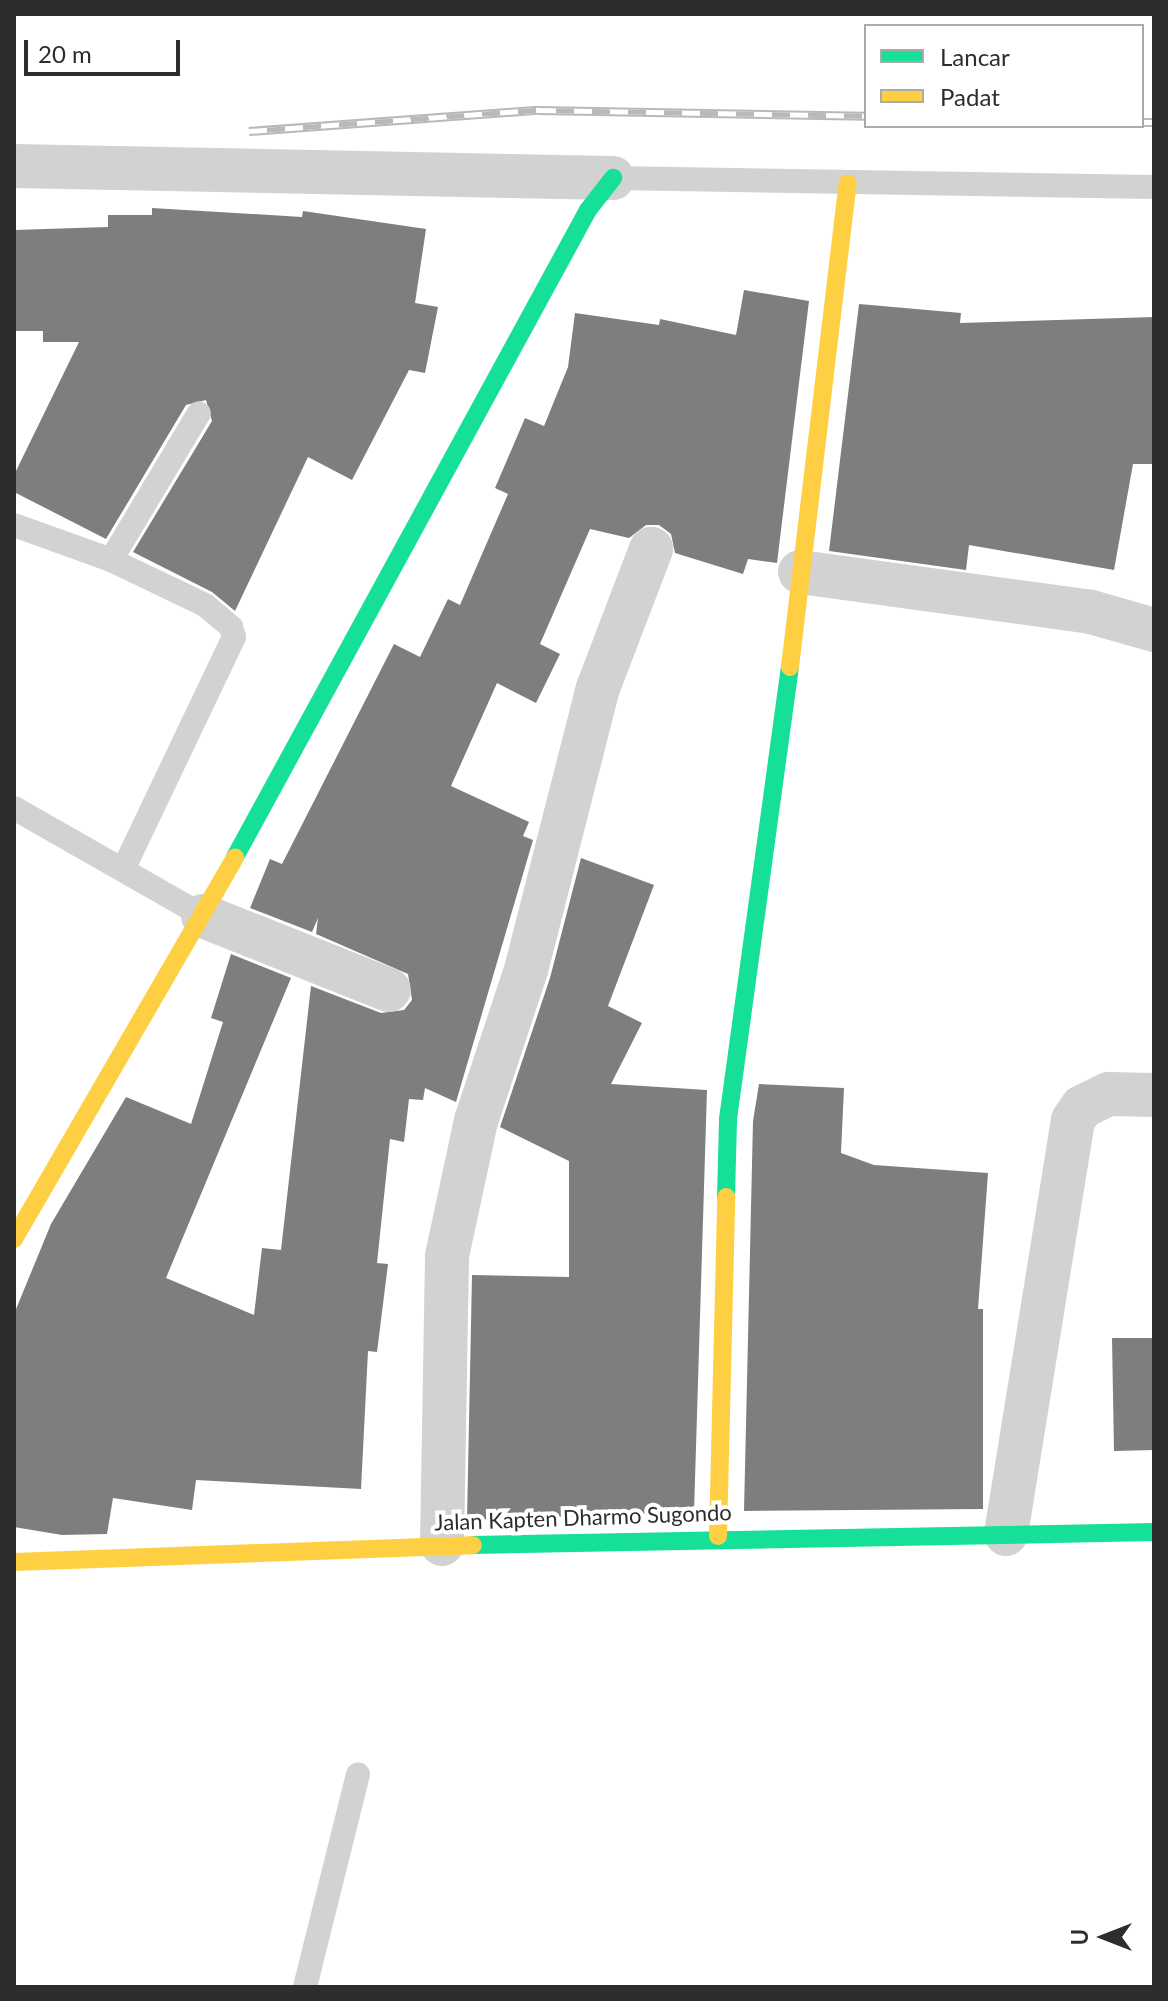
<!DOCTYPE html>
<html>
<head>
<meta charset="utf-8">
<style>
	body { margin:0 }
	#map { position:relative; width:1168px; height:2001px; overflow:hidden; background:#fff; font-family:Lato,sans-serif }
	div>[style] { position:absolute }
	.building>* { inset:0; background:#7e7e7e }
	.lane>* { height:24px; margin:-12px; padding:0 12px; transform-origin:12px; border-radius:12px; background:#d2d2d2 }
	.street>* { height:44px; margin:-22px; padding:0 22px; transform-origin:22px; border-radius:22px; background:#d2d2d2 }
	.fast>* { height:18px; margin:-9px; padding:0 9px; transform-origin:9px; border-radius:9px; background:#16e098 }
	.slow>* { height:18px; margin:-9px; padding:0 9px; transform-origin:9px; border-radius:9px; background:#ffcf43 }
	.rail>* { height:9px; margin-top:-4.5px; transform-origin:0; background:repeating-linear-gradient(90deg,#fff 0 18px,#b9b9b9 0 36px); box-sizing:border-box; border-block:2px solid #b9b9b9 }
	span { translate:-50% -50%; white-space:nowrap; text-align:center; line-height:1.15; -webkit-text-stroke:8px #fff; paint-order:stroke }
	.street-label { font-size:22px; color:#2d2d2d }
	.frame { position:absolute; inset:0; border:16px solid #2d2d2d; pointer-events:none }
	.legend { position:absolute; left:864px; top:24px; width:280px; height:104px; box-sizing:border-box; background:#fff; border:2px solid #ababab; margin:0; padding:10px 14px; list-style:none; font-size:24px; color:#2d2d2d }
	.legend li { display:flex; align-items:center; gap:16px; height:40px }
	.legend b { width:40px; border:2px solid #ababab }
	.north { position:absolute; left:1064px; top:1897px; width:80px; height:80px; -webkit-text-stroke:6px #fff; paint-order:stroke; rotate:270deg; font-size:22px; font-weight:700; line-height:32px; text-align:center; color:#2d2d2d }
	.north::after { content:''; display:block; margin:auto; width:28px; height:36px; background:#2d2d2d; clip-path:polygon(50% 0,100% 100%,50% 72%,0 100%) }
	.scale { position:absolute; left:24px; top:40px; width:156px; height:36px; box-sizing:border-box; border:4px solid #2d2d2d; border-top:0; padding-left:10px; font-size:24px; line-height:28px; white-space:nowrap; color:#2d2d2d; -webkit-text-stroke:6px #fff; paint-order:stroke }
</style>
</head>
<body>
<div id="map">
	<div class="building">
		<div style="clip-path:polygon(152px 208px,302px 217px,303px 211px,426px 229px,415px 303px,438px 307px,425px 373px,409px 370px,352px 480px,308px 457px,235px 611px,212px 592px,133px 552px,212px 421px,206px 400px,186px 405px,106px 539px,14px 492px,14px 475px,79px 342px,43px 342px,43px 331px,14px 331px,14px 230px,108px 227px,108px 215px,152px 215px)"></div>
		<div style="clip-path:polygon(744px 290px,809px 301px,777px 563px,748px 559px,743px 574px,675px 553px,671px 534px,659px 525px,646px 525px,629px 538px,590px 529px,540px 644px,560px 654px,536px 703px,497px 683px,451px 786px,529px 822px,523px 836px,533px 840px,456px 1102px,425px 1088px,423px 1100px,409px 1099px,404px 1142px,390px 1139px,377px 1263px,388px 1264px,377px 1352px,368px 1351px,361px 1489px,196px 1480px,192px 1510px,113px 1498px,107px 1534px,62px 1535px,14px 1527px,14px 1314px,51px 1224px,126px 1097px,191px 1124px,223px 1022px,211px 1018px,231px 954px,291px 978px,166px 1278px,254px 1315px,262px 1248px,281px 1250px,311px 986px,381px 1013px,404px 1010px,412px 1000px,408px 974px,316px 934px,318px 918px,312px 932px,250px 908px,270px 859px,282px 864px,394px 644px,420px 657px,448px 599px,460px 605px,508px 494px,495px 488px,525px 418px,544px 426px,568px 367px,575px 313px,659px 325px,660px 319px,736px 335px)"></div>
		<div style="clip-path:polygon(859px 304px,961px 313px,960px 323px,1154px 317px,1153px 464px,1133px 464px,1114px 570px,969px 545px,966px 570px,829px 551px)"></div>
		<div style="clip-path:polygon(581px 858px,654px 885px,608px 1006px,642px 1023px,611px 1084px,707px 1090px,694px 1512px,467px 1520px,472px 1275px,569px 1277px,569px 1161px,500px 1127px,550px 978px)"></div>
		<div style="clip-path:polygon(759px 1084px,844px 1088px,841px 1153px,874px 1165px,988px 1173px,978px 1309px,983px 1309px,983px 1509px,744px 1511px,753px 1121px)"></div>
		<div style="clip-path:polygon(1112px 1338px,1154px 1338px,1154px 1450px,1114px 1451px)"></div>
	</div>
	<div class="lane">
		<div style="left:613px;top:178px;width:541px;rotate:0.95deg"></div>
		<div style="left:14px;top:525px;width:103px;rotate:19.8deg"></div>
		<div style="left:111px;top:560px;width:104px;rotate:25.6deg"></div>
		<div style="left:205px;top:605px;width:34px;rotate:40deg"></div>
		<div style="left:231px;top:627px;width:10px;rotate:73deg"></div>
		<div style="left:234px;top:637px;width:256px;rotate:115.5deg"></div>
		<div style="left:111px;top:560px;width:171px;rotate:-59.1deg"></div>
		<div style="left:14px;top:808px;width:218px;rotate:29.7deg"></div>
		<div style="left:305px;top:1987px;width:219px;rotate:-76deg"></div>
	</div>
	<div class="street">
		<div style="left:14px;top:166px;width:599px;rotate:1.15deg"></div>
		<div style="left:800px;top:572px;width:294px;rotate:7.8deg"></div>
		<div style="left:1091px;top:612px;width:66px;rotate:15.9deg"></div>
		<div style="left:203px;top:916px;width:200px;rotate:21.7deg"></div>
		<div style="left:1006px;top:1534px;width:419px;rotate:-80.8deg"></div>
		<div style="left:1073px;top:1120px;width:16px;rotate:-55deg"></div>
		<div style="left:1082px;top:1107px;width:30px;rotate:-26deg"></div>
		<div style="left:1109px;top:1094px;width:45px;rotate:1.3deg"></div>
		<div style="left:442px;top:1544px;width:288px;rotate:-89deg"></div>
		<div style="left:447px;top:1256px;width:138px;rotate:-77.9deg"></div>
		<div style="left:476px;top:1121px;width:159px;rotate:-71.7deg"></div>
		<div style="left:526px;top:970px;width:291px;rotate:-75.7deg"></div>
		<div style="left:598px;top:688px;width:149px;rotate:-69.1deg"></div>
	</div>
	<div class="fast">
		<div style="left:235px;top:857px;width:737px;rotate:-61.38deg"></div>
		<div style="left:588px;top:210px;width:41px;rotate:-52deg"></div>
		<div style="left:726px;top:1197px;width:78px;rotate:-88.5deg"></div>
		<div style="left:728px;top:1119px;width:456px;rotate:-82.2deg"></div>
		<div style="left:473px;top:1545px;width:681px;rotate:-1.09deg"></div>
	</div>
	<div class="slow">
		<div style="left:790px;top:667px;width:487px;rotate:-83.2deg"></div>
		<div style="left:14px;top:1239px;width:441px;rotate:-59.9deg"></div>
		<div style="left:718px;top:1536px;width:339px;rotate:-88.6deg"></div>
		<div style="left:14px;top:1562px;width:459px;rotate:-2.1deg"></div>
	</div>
	<div class="rail">
		<div style="left:1142px;top:122px;width:12px"></div>
		<div style="left:249px;top:131px;width:290px;rotate:-4.2deg"></div>
		<div style="left:538px;top:110px;width:328px;rotate:1deg"></div>
	</div>
	<div class="street-label">
		<span style="left:583px;top:1517px;rotate:-2deg">Jalan Kapten Dharmo Sugondo</span>
	</div>
	<div class="frame"></div>
	<ul class="legend">
	<li><b style="height:10px;background:#16e098"></b>Lancar</li>
	<li><b style="height:10px;background:#ffcf43"></b>Padat</li>
	</ul>
	<div class="north">U</div>
	<div class="scale">20 m</div>
</div>
</body>
</html>
